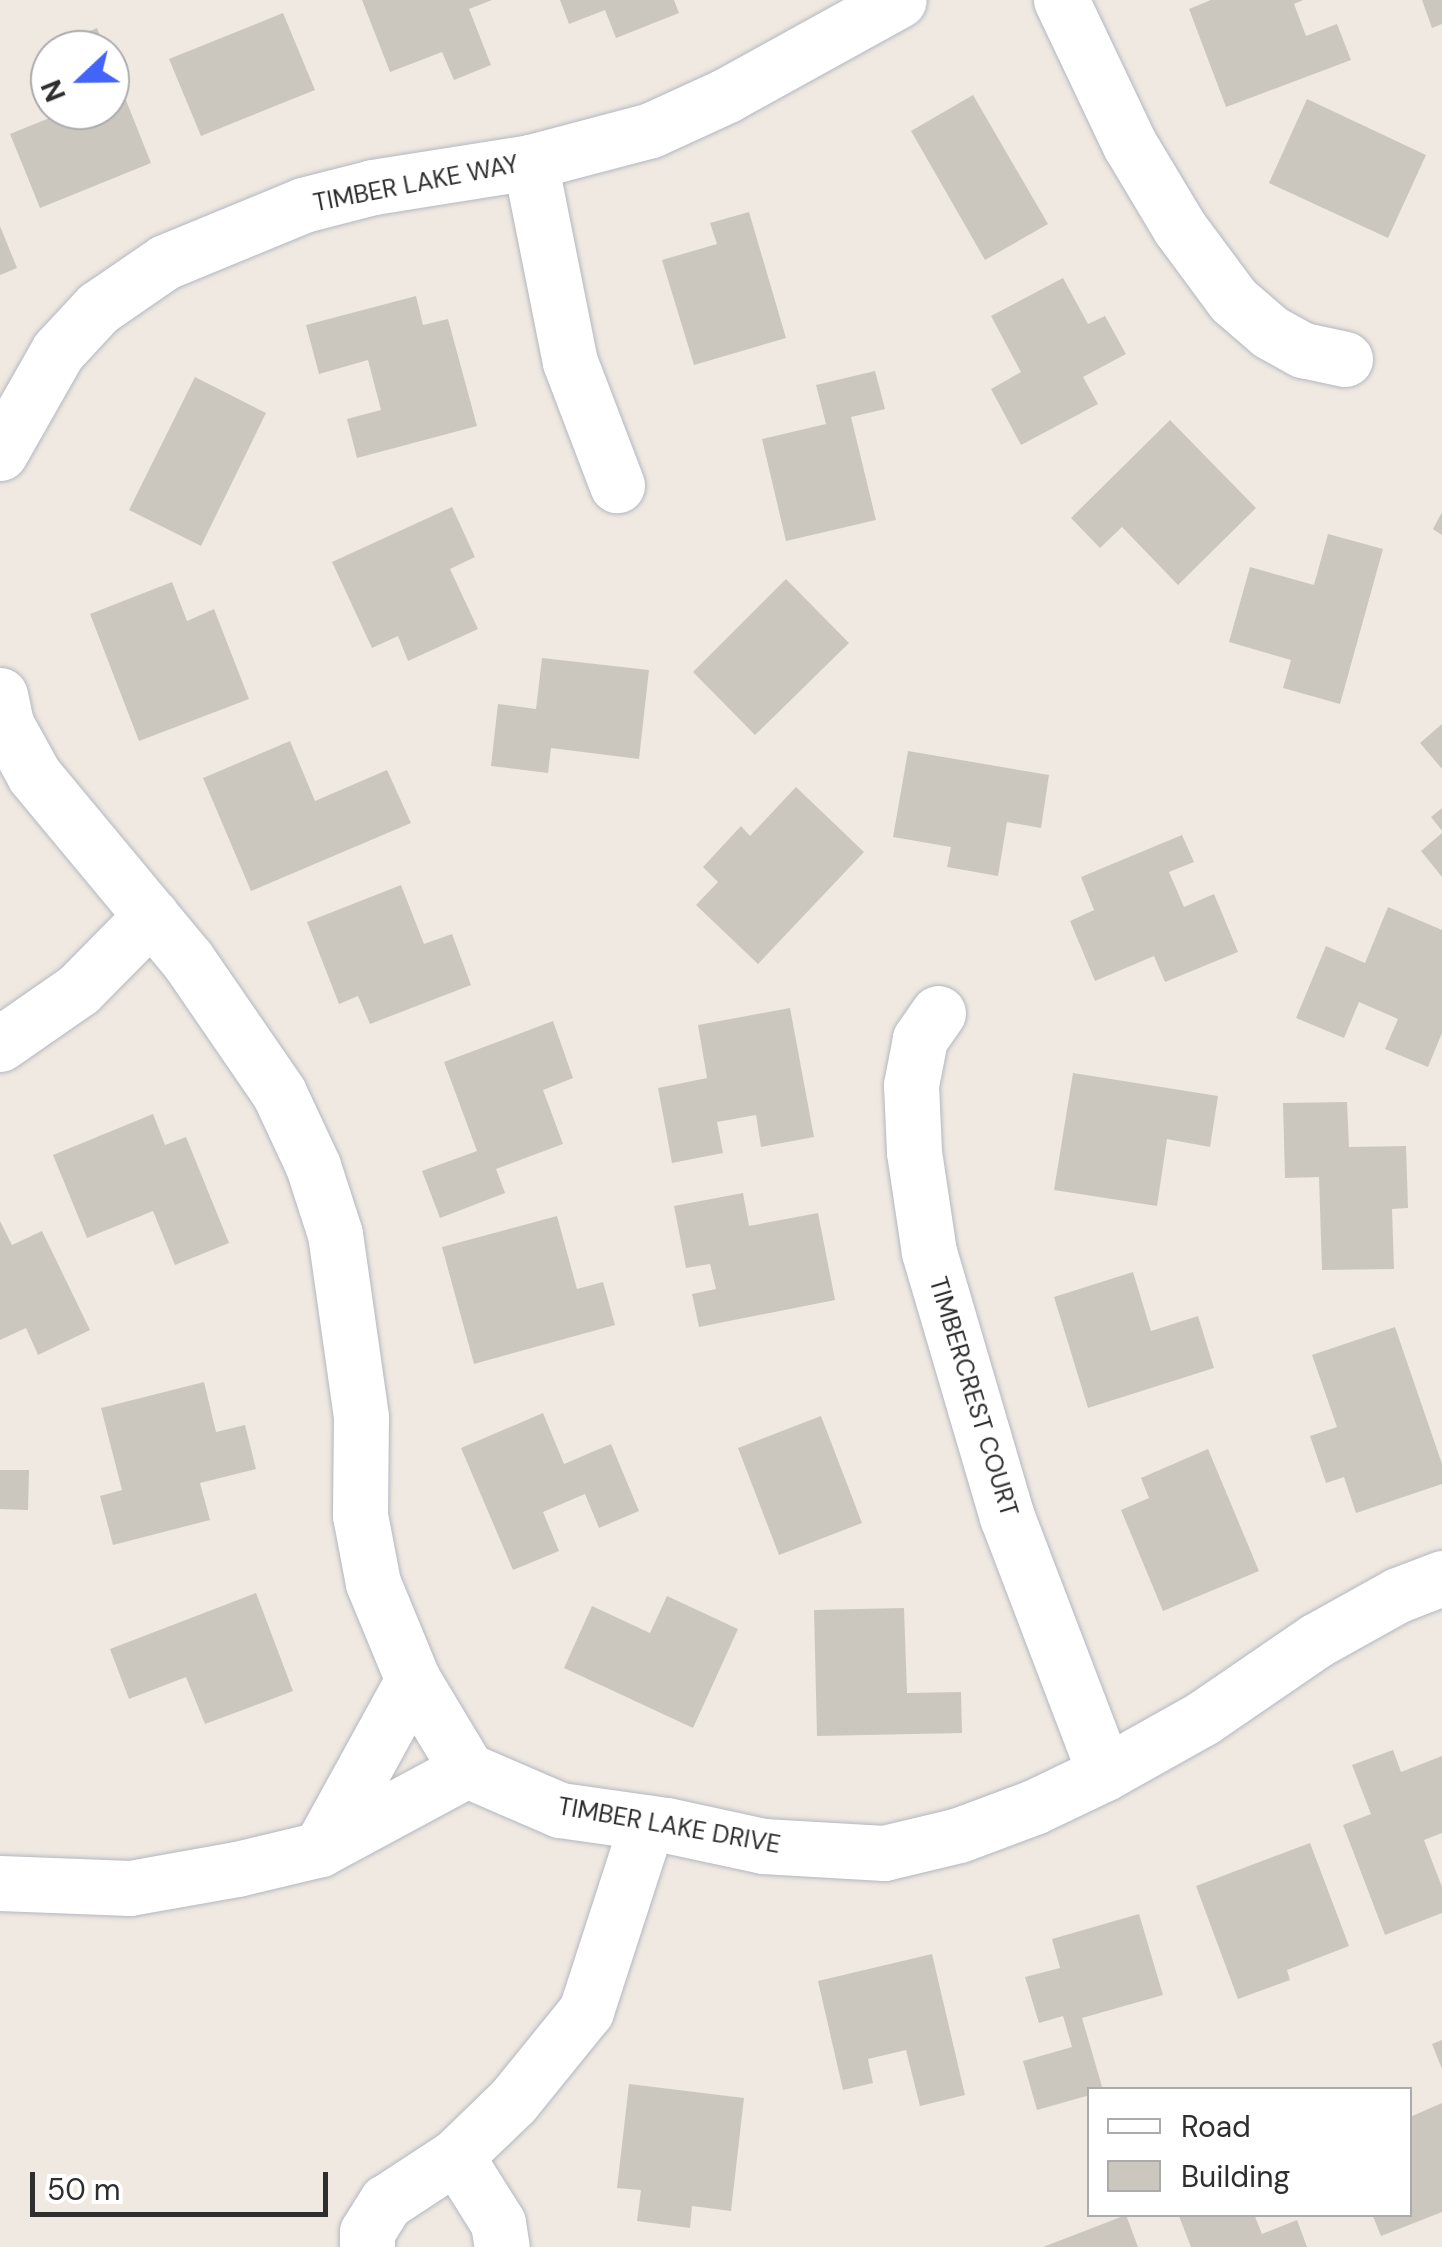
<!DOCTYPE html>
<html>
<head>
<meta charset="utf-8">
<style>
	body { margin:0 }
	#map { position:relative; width:1442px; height:2247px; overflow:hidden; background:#efe9e1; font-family:"DM Sans",sans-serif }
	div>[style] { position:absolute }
	.building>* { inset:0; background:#cbc7bf }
	.roads { filter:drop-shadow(0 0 2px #b4b7c1) drop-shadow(0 0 2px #b4b7c1) }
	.minor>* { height:55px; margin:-27.5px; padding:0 27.5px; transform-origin:27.5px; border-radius:27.5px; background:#fff }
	span { translate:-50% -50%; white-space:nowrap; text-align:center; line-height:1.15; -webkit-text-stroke:10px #fff; paint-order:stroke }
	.street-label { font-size:25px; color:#2e2e2e }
	.legend { position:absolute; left:1087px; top:2087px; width:325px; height:130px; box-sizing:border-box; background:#fff; border:2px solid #ababab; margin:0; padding:12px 18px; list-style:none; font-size:30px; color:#2e2e2e }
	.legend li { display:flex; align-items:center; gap:20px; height:50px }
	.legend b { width:50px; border:2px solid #ababab }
	.north { position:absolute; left:30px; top:30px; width:100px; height:100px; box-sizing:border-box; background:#fff; border:2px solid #ababab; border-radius:50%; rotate:248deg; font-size:28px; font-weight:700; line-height:40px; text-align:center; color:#2e2e2e }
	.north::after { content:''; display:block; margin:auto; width:35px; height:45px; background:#4264fb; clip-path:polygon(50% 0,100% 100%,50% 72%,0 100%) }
	.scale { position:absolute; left:30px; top:2172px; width:298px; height:45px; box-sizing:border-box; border:5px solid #2e2e2e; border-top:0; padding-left:12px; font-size:30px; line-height:35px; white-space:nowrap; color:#2e2e2e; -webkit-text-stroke:8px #fff; paint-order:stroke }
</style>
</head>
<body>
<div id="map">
	<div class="building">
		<div style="clip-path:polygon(362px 0,492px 0,469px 9px,491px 65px,454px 80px,442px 52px,390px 72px)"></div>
		<div style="clip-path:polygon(560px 0,674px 0,679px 13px,616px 38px,605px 10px,569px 24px)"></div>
		<div style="clip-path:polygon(1211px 0,1303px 0,1294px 4px,1306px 36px,1337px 24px,1351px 60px,1226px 107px,1189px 9px)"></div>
		<div style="clip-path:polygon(1422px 0,1442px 0,1442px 24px,1432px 28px)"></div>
		<div style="clip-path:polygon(283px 13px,315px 90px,201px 136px,169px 59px)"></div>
		<div style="clip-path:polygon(97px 28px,106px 50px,50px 50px,50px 61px,43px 50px)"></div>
		<div style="clip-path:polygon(110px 60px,151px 163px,40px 208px,10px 134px,69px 110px,110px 110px)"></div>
		<div style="clip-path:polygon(973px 95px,1048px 224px,985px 260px,911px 131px)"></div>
		<div style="clip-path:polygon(1307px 99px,1426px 155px,1388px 238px,1269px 183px)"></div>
		<div style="clip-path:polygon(749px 212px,786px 338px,694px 365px,662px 260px,717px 244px,710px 223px)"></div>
		<div style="clip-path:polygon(0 226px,17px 268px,0 275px)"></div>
		<div style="clip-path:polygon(1063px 278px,1088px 324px,1105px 316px,1126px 354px,1083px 377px,1098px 404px,1021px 445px,991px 389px,1021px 372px,991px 316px)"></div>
		<div style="clip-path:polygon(416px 296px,423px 325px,448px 319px,477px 426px,357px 458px,347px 419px,381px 410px,368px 360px,319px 374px,306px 325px)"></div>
		<div style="clip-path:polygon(875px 371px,885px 409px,851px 417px,876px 520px,786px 541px,762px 439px,826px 424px,816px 385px)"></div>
		<div style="clip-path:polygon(195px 377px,266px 413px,201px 546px,129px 510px)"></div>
		<div style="clip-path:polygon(1170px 420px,1256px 508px,1178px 585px,1122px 527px,1100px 548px,1071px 518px)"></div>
		<div style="clip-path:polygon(452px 507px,475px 557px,450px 569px,478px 629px,408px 661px,398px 636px,372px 648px,332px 562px)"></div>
		<div style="clip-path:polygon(1442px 512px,1442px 535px,1433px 529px)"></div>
		<div style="clip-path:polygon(1328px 534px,1383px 549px,1340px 704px,1283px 688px,1291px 660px,1229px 642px,1250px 567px,1314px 585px)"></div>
		<div style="clip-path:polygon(786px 579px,849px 643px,755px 735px,693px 672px)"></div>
		<div style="clip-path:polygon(172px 582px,187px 621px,214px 609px,249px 699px,139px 741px,90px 614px)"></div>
		<div style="clip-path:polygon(542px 658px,649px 670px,639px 759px,551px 748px,548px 773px,491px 766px,498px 704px,536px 709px)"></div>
		<div style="clip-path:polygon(1442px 724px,1442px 769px,1420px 743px)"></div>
		<div style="clip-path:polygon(290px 741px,315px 801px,387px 770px,411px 823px,251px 891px,203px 778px)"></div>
		<div style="clip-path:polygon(908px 751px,1049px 775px,1041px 828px,1007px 822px,998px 876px,947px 867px,951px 847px,893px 837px)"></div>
		<div style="clip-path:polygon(796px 787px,864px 852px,758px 964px,696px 905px,718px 882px,703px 867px,741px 826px,750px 836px)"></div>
		<div style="clip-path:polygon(1442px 808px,1442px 831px,1431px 817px)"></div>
		<div style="clip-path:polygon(1442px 833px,1442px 877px,1421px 851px)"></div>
		<div style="clip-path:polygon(1182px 835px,1194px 862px,1169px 872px,1184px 907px,1214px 894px,1238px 952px,1165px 982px,1154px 956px,1095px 981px,1070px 921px,1094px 910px,1081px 877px)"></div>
		<div style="clip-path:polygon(401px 885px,424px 944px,452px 934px,471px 985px,370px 1024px,358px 996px,339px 1004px,307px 922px)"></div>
		<div style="clip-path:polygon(1388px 907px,1442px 930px,1442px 1033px,1428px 1067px,1385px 1049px,1398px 1019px,1359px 1002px,1344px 1038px,1296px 1018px,1326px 946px,1365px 963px)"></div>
		<div style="clip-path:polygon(790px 1008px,814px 1137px,761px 1147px,756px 1115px,717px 1122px,723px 1153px,672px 1163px,658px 1088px,707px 1078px,698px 1025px)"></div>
		<div style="clip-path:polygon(553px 1021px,573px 1078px,543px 1090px,563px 1144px,496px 1169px,505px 1193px,440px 1218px,422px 1171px,477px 1151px,444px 1062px)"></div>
		<div style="clip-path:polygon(1073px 1073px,1218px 1096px,1210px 1147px,1167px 1139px,1157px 1206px,1054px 1190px)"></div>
		<div style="clip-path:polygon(1347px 1102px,1349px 1147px,1406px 1146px,1408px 1208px,1392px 1209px,1394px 1269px,1322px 1270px,1319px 1177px,1285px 1178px,1283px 1103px)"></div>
		<div style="clip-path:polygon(153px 1114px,165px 1145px,186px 1137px,229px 1243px,175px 1265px,153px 1211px,87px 1238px,53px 1155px)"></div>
		<div style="clip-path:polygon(743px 1193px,749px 1226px,818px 1213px,835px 1300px,699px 1327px,692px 1294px,716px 1289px,710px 1264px,686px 1268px,674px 1206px)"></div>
		<div style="clip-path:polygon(557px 1216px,577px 1289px,603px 1282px,615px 1325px,474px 1364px,442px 1247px)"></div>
		<div style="clip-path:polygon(0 1221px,12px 1245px,42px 1231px,90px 1330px,38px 1355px,26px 1328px,0 1340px)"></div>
		<div style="clip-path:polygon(1133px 1272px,1151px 1331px,1198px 1316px,1214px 1368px,1088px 1408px,1054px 1297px)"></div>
		<div style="clip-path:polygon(1395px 1327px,1442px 1464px,1442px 1484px,1356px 1513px,1344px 1477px,1326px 1483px,1310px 1436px,1337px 1427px,1312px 1355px)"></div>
		<div style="clip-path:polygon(204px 1382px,216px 1432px,245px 1425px,256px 1469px,200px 1483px,210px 1520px,113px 1545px,100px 1496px,122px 1490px,101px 1408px)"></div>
		<div style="clip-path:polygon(543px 1413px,564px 1464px,611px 1444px,639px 1511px,599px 1528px,585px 1494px,543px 1512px,559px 1551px,513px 1570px,461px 1448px)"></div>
		<div style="clip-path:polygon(821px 1416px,862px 1523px,779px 1555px,738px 1448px)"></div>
		<div style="clip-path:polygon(1208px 1449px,1259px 1571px,1163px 1611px,1121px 1510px,1149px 1498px,1141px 1478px)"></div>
		<div style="clip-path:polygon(0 1470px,29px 1470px,28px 1510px,0 1509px)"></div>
		<div style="clip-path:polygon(256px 1593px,293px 1691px,205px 1724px,186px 1677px,129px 1699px,110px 1649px)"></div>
		<div style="clip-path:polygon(667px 1596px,738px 1629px,693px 1728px,564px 1668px,592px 1606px,650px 1633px)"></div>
		<div style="clip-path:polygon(904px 1608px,907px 1693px,961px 1692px,962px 1733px,817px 1736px,814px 1610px)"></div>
		<div style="clip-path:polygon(1393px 1750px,1401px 1772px,1442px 1756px,1442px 1833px,1424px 1840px,1442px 1887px,1442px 1913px,1385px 1935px,1343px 1825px,1371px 1814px,1352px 1765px)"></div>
		<div style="clip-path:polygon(1310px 1843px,1349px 1946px,1287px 1970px,1290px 1980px,1238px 1999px,1196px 1886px)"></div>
		<div style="clip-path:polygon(1139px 1914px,1163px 1995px,1082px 2018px,1103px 2090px,1090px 2090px,1090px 2095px,1037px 2110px,1023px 2061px,1072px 2047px,1063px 2016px,1039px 2023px,1025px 1977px,1060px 1968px,1052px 1939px)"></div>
		<div style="clip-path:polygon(932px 1954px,965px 2095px,920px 2106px,906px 2050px,868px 2059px,873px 2083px,843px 2090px,818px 1981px)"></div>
		<div style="clip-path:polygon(1442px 2040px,1442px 2069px,1432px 2044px)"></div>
		<div style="clip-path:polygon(629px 2084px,744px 2098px,731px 2211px,692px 2206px,690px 2228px,637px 2221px,641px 2190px,617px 2188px)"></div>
		<div style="clip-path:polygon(1442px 2103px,1442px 2212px,1381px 2236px,1372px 2214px,1410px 2214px,1410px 2117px)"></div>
		<div style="clip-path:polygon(1184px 2214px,1254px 2214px,1262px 2234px,1297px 2220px,1307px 2247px,1191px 2247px,1179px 2216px)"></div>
		<div style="clip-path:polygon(1126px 2215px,1138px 2247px,1043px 2247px)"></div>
	</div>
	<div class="roads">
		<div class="minor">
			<div style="left:1061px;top:0;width:161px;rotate:64.6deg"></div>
			<div style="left:1130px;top:145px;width:96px;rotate:59.1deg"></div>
			<div style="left:1179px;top:227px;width:91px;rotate:53.5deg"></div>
			<div style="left:1233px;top:300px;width:49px;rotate:40.9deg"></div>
			<div style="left:1270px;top:332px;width:38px;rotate:29deg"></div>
			<div style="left:1303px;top:350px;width:43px;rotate:12.1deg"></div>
			<div style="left:530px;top:162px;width:204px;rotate:78.7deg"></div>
			<div style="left:570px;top:362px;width:132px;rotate:69.1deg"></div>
			<div style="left:0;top:453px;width:117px;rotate:-60.4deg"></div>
			<div style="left:58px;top:351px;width:59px;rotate:-47.1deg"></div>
			<div style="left:98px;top:308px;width:81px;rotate:-34.5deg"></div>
			<div style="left:165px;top:262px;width:149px;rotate:-22.4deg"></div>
			<div style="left:303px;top:205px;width:72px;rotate:-14.4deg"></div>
			<div style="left:373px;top:187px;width:159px;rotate:-9deg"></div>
			<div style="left:530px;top:162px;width:125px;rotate:-14.8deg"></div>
			<div style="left:651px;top:130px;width:84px;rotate:-24.7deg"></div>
			<div style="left:727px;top:95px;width:196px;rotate:-28.9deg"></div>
			<div style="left:0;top:695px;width:30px;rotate:78deg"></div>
			<div style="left:6px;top:724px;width:58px;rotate:61.2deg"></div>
			<div style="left:34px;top:775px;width:239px;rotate:50.3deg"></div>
			<div style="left:187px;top:959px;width:163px;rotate:55.5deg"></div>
			<div style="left:279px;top:1093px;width:81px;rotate:65deg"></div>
			<div style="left:313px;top:1166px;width:71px;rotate:72.1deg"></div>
			<div style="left:335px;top:1234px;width:185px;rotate:81.9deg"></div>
			<div style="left:361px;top:1417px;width:98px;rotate:90.6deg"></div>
			<div style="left:360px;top:1515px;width:69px;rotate:79.2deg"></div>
			<div style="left:373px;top:1583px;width:105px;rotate:67.6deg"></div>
			<div style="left:413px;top:1680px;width:105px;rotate:59deg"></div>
			<div style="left:467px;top:1770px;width:101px;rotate:23.3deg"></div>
			<div style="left:560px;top:1810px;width:107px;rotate:8.1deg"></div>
			<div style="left:666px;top:1825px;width:99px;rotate:12.2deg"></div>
			<div style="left:763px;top:1846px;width:121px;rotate:3.3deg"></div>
			<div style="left:884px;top:1853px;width:77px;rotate:-13.5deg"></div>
			<div style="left:959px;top:1835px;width:80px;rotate:-20.5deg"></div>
			<div style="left:1034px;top:1807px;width:79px;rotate:-25.6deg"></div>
			<div style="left:1105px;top:1773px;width:112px;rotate:-29.3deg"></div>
			<div style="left:1203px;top:1718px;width:138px;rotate:-34.4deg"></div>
			<div style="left:1317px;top:1640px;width:93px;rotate:-29.1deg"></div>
			<div style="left:1398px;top:1595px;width:47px;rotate:-21.1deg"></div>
			<div style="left:938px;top:1013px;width:32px;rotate:125deg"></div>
			<div style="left:920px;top:1039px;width:47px;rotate:101.1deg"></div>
			<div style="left:911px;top:1085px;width:67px;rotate:87.4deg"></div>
			<div style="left:914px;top:1152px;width:101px;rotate:81.5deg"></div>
			<div style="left:929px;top:1252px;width:276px;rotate:73.6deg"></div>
			<div style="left:1007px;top:1517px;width:274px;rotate:69.1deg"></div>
			<div style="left:0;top:1044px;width:96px;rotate:-34.8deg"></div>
			<div style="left:79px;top:989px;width:103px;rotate:-45.4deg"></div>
			<div style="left:320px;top:1849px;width:193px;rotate:-61.2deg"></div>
			<div style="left:0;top:1883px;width:130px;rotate:2.2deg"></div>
			<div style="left:130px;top:1888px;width:109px;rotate:-10.1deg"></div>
			<div style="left:237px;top:1869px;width:85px;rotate:-13.5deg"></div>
			<div style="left:320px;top:1849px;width:167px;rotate:-28.3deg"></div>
			<div style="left:456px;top:2156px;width:79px;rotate:57.9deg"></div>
			<div style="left:498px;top:2223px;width:24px;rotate:81deg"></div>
			<div style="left:367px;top:2247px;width:15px;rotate:-90deg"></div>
			<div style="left:367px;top:2232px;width:36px;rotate:-58deg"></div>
			<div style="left:386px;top:2202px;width:84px;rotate:-33.3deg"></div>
			<div style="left:456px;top:2156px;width:79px;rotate:-44deg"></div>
			<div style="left:513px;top:2101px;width:116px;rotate:-51deg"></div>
			<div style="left:586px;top:2011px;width:198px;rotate:-72deg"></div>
		</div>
	</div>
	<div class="street-label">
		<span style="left:416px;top:184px;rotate:-11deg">TIMBER LAKE WAY</span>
		<span style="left:973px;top:1397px;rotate:73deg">TIMBERCREST COURT</span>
		<span style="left:669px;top:1826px;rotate:10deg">TIMBER LAKE DRIVE</span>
	</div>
	<ul class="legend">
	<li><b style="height:12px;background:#fff"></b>Road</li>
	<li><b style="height:28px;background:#cbc7bf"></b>Building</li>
	</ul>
	<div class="north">N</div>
	<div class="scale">50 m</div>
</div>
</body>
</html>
